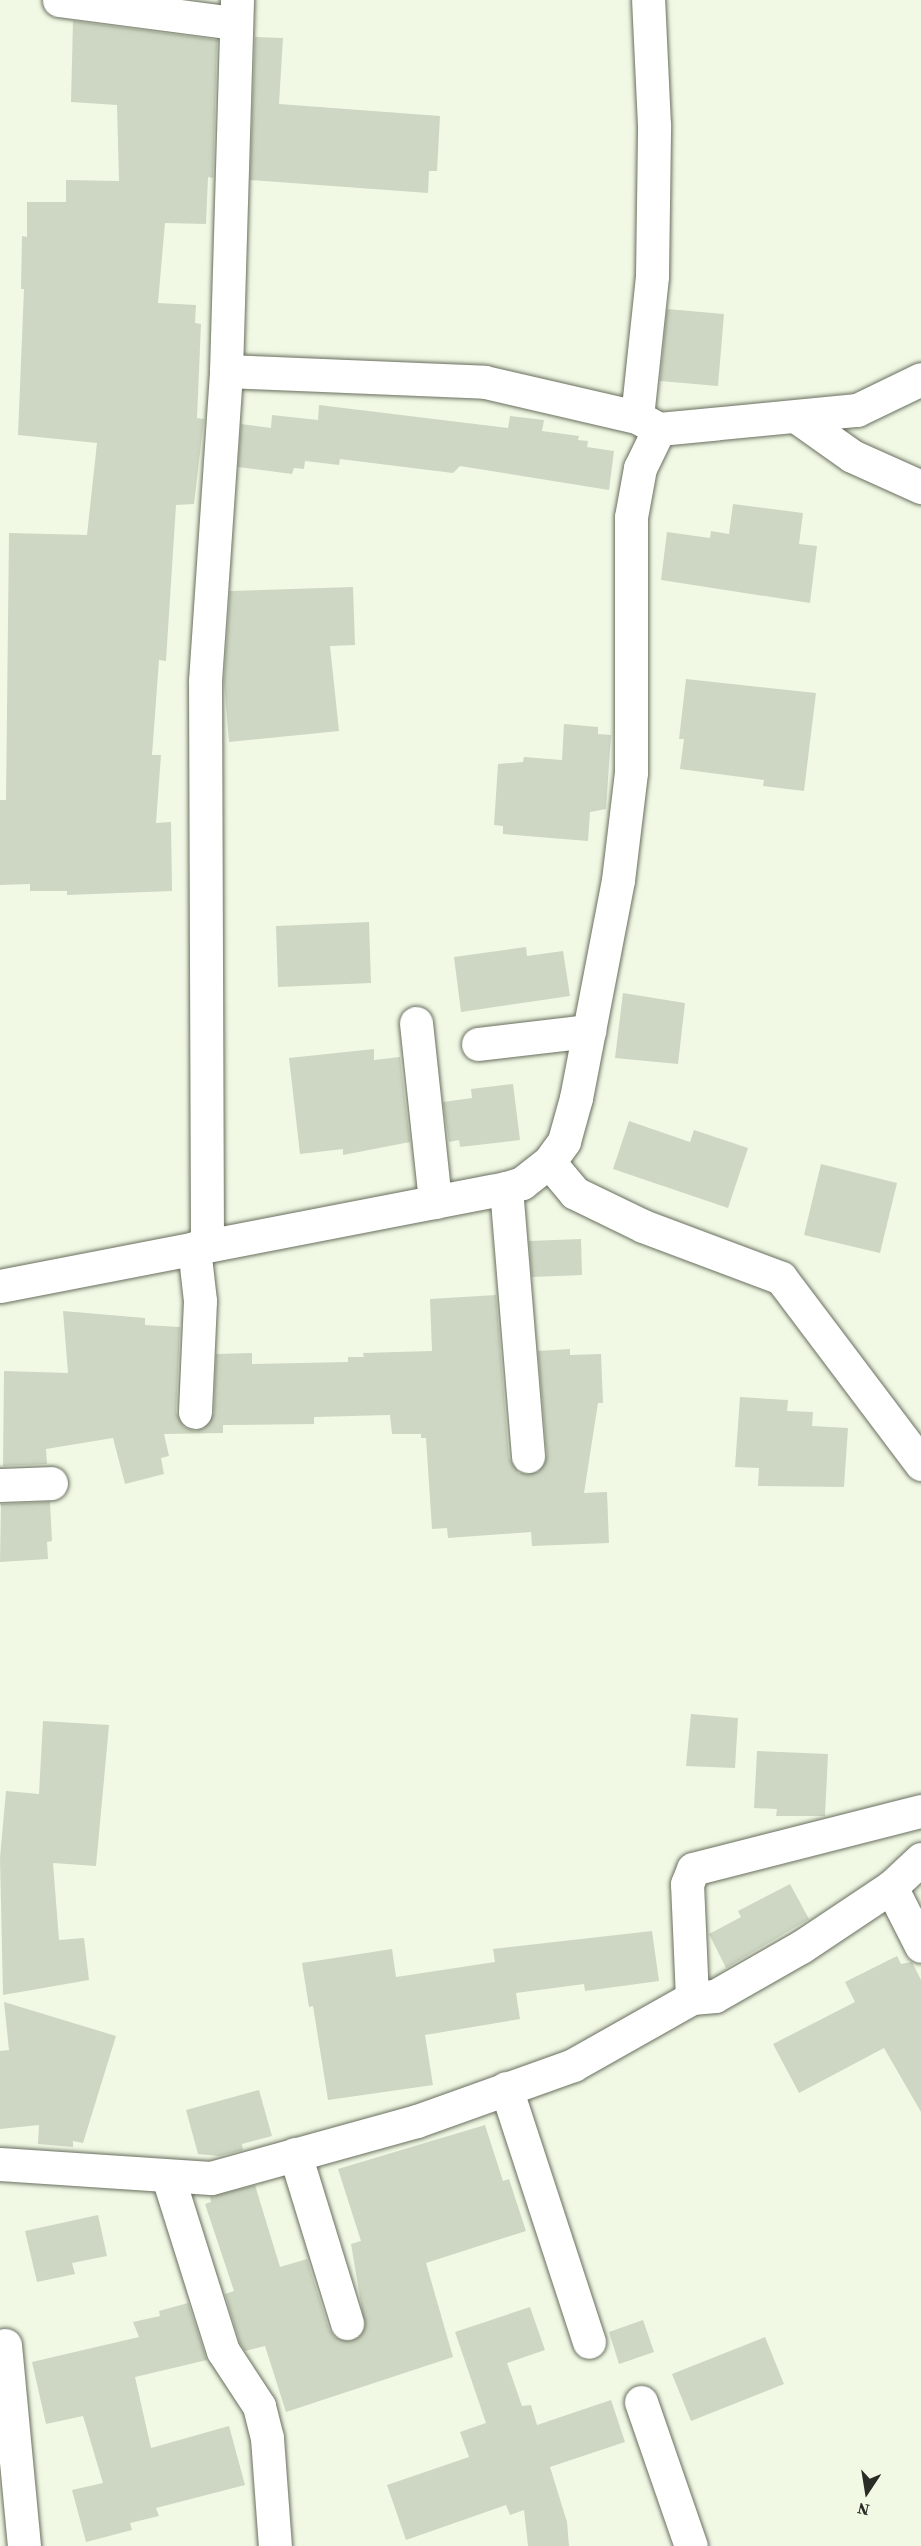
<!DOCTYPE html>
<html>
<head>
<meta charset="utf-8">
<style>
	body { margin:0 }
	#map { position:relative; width:921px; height:2546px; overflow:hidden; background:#f1f9e5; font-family:"Source Serif 4",serif }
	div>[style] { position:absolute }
	.building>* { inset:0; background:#ced7c3 }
	.roads { filter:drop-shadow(0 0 2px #686f5e) drop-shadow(0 0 2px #686f5e) }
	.minor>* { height:33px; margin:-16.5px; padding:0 16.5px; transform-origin:16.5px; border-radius:16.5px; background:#fff }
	span { translate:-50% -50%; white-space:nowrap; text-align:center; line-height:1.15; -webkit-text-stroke:4.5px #f1f9e5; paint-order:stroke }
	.north { position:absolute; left:837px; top:2462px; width:60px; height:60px; -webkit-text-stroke:4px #f1f9e5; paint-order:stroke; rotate:192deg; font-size:16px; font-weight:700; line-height:24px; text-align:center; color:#2a2d26 }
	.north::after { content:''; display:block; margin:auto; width:21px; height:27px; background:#2a2d26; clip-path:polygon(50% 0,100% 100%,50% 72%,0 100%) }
</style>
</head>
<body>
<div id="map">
	<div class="building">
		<div style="clip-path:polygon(73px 21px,217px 40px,213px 178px,208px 177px,206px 224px,165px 223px,158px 303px,196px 305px,195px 323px,201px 324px,197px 418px,204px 419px,194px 504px,176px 505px,166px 661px,159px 660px,152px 755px,161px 755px,156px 823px,171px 822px,172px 891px,67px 895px,67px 891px,30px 891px,30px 884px,0 885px,0 800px,6px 800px,9px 533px,87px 535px,97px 443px,18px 435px,24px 289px,21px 289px,22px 236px,27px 237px,27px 202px,66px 202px,66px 180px,119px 181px,117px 105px,71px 102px)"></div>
		<div style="clip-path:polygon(255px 37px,283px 38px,279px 104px,440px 116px,437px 171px,429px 171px,428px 193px,250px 180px)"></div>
		<div style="clip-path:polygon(667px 309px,724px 314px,718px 386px,660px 381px)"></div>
		<div style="clip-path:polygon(319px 405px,508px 428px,510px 416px,544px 420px,542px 431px,579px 436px,578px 440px,588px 441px,587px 447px,614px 451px,609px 490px,460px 466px,453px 473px,340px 459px,339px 465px,305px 461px,304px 469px,294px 468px,292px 474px,238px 467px,241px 424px,271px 428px,272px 415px,318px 420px)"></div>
		<div style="clip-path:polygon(733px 504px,803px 513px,799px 544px,817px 546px,810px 603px,661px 580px,667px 532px,710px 538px,711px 531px,729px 534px)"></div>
		<div style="clip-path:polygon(353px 587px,355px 645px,330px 646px,339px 731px,229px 742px,224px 682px,230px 591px)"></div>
		<div style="clip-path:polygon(686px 679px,816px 693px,804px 791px,763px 786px,764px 780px,680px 769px,684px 739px,679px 739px)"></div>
		<div style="clip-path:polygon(564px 724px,598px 727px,598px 734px,611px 735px,606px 809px,590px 812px,588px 841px,503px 834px,503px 826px,494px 825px,498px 764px,523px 762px,524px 757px,562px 760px)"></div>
		<div style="clip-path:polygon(369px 922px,371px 983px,278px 987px,276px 926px)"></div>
		<div style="clip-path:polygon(526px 947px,527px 956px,563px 951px,570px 996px,461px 1012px,454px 957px)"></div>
		<div style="clip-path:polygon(623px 993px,685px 1003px,678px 1064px,615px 1058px)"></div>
		<div style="clip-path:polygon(374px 1049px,374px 1060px,400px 1057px,410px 1142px,343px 1155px,343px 1149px,300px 1154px,289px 1058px)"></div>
		<div style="clip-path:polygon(513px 1084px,520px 1140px,460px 1147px,459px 1140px,449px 1142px,443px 1102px,472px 1098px,471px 1089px)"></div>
		<div style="clip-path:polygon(629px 1121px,690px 1142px,694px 1130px,748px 1148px,728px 1208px,613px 1169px)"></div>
		<div style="clip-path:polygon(821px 1164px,897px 1183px,880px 1253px,804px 1235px)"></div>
		<div style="clip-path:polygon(581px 1239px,582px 1275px,532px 1277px,529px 1241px)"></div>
		<div style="clip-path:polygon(496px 1295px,509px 1458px,519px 1473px,538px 1472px,547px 1455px,538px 1351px,570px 1349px,570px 1355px,601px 1354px,603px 1403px,598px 1403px,584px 1493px,607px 1492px,609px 1543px,532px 1546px,531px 1532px,448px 1538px,447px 1528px,432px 1529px,426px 1438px,421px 1438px,421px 1434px,392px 1434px,390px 1415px,314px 1417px,314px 1424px,223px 1425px,223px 1433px,164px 1434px,169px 1456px,161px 1458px,164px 1474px,125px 1484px,113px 1438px,46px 1449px,47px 1464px,3px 1466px,4px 1371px,68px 1373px,63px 1311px,145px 1318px,145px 1325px,180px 1327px,176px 1412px,184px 1427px,195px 1431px,204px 1428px,214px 1413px,216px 1354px,252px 1353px,252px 1364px,348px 1362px,348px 1357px,364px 1357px,363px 1353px,432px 1351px,430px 1299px)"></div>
		<div style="clip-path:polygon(740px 1397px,788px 1400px,787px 1411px,813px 1412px,812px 1426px,848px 1428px,844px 1487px,758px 1486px,759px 1468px,735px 1467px)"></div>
		<div style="clip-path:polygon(50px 1502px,52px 1541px,47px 1542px,48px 1559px,0 1562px,1px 1504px)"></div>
		<div style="clip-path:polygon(691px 1714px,738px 1718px,735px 1768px,686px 1766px)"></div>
		<div style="clip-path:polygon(43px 1721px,109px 1725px,96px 1866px,53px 1863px,59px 1940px,84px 1938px,89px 1980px,3px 1995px,0 1858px,6px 1791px,39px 1794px)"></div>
		<div style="clip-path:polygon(757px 1751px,828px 1754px,825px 1816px,776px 1816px,777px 1809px,754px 1808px)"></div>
		<div style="clip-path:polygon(790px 1884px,809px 1919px,726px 1968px,709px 1934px,741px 1917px,738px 1911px)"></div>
		<div style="clip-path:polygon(652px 1931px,659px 1981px,585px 1991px,584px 1984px,516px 1993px,520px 2019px,425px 2035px,433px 2085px,328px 2100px,313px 2006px,309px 2007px,302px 1963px,392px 1949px,396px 1977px,495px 1962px,493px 1949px)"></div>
		<div style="clip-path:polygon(897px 1956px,901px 1964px,912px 1962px,921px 1980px,921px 2112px,884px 2048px,799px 2093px,773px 2044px,855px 2002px,845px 1982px)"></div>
		<div style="clip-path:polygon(4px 2002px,116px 2036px,83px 2143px,73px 2141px,73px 2147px,38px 2144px,39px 2125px,0 2129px,0 2051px,9px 2050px)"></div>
		<div style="clip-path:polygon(259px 2090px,272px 2136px,242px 2144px,243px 2150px,219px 2156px,198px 2154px,186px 2110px)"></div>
		<div style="clip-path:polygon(485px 2125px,503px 2181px,509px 2179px,526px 2231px,426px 2263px,453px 2357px,286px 2412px,265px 2346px,245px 2351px,240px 2343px,225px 2294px,234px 2291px,205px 2204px,211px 2202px,210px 2197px,255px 2185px,280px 2267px,307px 2259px,329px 2329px,335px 2337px,352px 2341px,365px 2327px,351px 2244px,361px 2241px,338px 2169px)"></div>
		<div style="clip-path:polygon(98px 2215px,107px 2256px,72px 2263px,75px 2274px,37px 2282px,25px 2231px)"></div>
		<div style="clip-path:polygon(188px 2303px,207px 2360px,135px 2377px,151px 2448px,229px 2426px,245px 2485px,156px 2508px,159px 2516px,130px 2523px,132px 2530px,86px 2542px,72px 2490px,103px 2483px,83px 2416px,46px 2424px,32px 2362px,139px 2337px,133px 2322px,160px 2316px,159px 2311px)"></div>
		<div style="clip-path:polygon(530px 2307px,545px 2350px,507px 2363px,522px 2406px,531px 2405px,537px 2425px,611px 2400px,625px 2442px,550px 2467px,567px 2522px,569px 2546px,528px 2546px,524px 2510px,510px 2515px,506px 2505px,406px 2540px,387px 2485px,469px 2457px,460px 2432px,486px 2423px,455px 2332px)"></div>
		<div style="clip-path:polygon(643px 2320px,654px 2352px,619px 2364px,609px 2332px)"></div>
		<div style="clip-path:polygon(765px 2337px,784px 2384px,691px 2421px,672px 2374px)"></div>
	</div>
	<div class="roads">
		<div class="minor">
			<div style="left:59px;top:0;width:177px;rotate:7.5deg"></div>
			<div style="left:226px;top:371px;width:259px;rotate:2.4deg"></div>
			<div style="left:485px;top:382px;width:156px;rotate:13deg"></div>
			<div style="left:637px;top:417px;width:25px;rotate:29deg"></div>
			<div style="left:659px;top:429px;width:199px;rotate:-5.5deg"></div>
			<div style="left:857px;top:410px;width:71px;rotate:-25.8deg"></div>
			<div style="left:637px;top:417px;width:142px;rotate:-83.9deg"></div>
			<div style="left:652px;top:276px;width:151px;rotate:-89.2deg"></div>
			<div style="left:654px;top:125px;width:125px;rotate:-92.7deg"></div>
			<div style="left:797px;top:417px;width:67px;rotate:35.3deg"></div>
			<div style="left:852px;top:456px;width:76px;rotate:24.2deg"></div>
			<div style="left:416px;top:1023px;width:180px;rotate:83.9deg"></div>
			<div style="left:478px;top:1044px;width:112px;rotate:-6.7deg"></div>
			<div style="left:549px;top:1162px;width:40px;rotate:50deg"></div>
			<div style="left:575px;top:1193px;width:76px;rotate:25.9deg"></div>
			<div style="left:643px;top:1226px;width:147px;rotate:20.6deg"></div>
			<div style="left:781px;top:1278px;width:233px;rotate:53deg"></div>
			<div style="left:506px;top:1188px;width:269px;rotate:85.3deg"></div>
			<div style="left:207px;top:1245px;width:564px;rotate:-90.2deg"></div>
			<div style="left:205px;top:681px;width:311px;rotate:-86.1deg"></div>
			<div style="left:226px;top:371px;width:371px;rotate:-88.3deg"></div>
			<div style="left:194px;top:1248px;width:53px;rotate:83.5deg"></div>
			<div style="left:200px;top:1301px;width:111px;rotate:92.6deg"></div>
			<div style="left:0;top:1286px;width:515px;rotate:-10.96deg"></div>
			<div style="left:506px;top:1188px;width:17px;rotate:-17deg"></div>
			<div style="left:522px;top:1183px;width:34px;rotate:-38deg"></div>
			<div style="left:549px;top:1162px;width:26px;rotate:-54deg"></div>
			<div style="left:564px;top:1141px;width:45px;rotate:-74.4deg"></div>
			<div style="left:576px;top:1098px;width:222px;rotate:-79.1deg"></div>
			<div style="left:618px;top:880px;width:109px;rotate:-83.1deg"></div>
			<div style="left:631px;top:772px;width:255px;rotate:-90deg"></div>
			<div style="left:631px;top:517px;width:50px;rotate:-79.6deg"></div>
			<div style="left:640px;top:468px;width:43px;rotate:-64deg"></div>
			<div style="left:0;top:1485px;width:51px;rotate:-2.2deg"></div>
			<div style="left:891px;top:1887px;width:66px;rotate:63deg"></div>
			<div style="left:692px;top:1998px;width:23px;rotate:-5deg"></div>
			<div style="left:715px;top:1996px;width:99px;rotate:-29.7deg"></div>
			<div style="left:801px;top:1947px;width:108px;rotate:-33.7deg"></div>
			<div style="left:891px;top:1887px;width:41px;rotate:-43deg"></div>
			<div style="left:506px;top:2088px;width:267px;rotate:71.9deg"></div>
			<div style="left:295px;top:2154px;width:177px;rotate:72.9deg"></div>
			<div style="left:0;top:2164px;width:211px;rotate:3.8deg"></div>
			<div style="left:211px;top:2178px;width:214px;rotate:-15.5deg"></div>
			<div style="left:417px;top:2121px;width:166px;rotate:-19.7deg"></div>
			<div style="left:573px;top:2065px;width:137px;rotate:-29.4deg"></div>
			<div style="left:692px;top:1998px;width:114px;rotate:-92.5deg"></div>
			<div style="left:687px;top:1884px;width:16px;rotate:-68deg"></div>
			<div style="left:693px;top:1869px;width:235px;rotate:-14.3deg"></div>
			<div style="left:168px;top:2177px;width:182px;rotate:72.5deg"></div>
			<div style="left:223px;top:2351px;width:66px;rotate:56.8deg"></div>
			<div style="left:259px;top:2406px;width:33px;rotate:76deg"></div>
			<div style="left:267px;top:2438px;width:108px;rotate:85.8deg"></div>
			<div style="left:5px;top:2345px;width:202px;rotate:84.6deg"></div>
			<div style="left:641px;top:2402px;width:152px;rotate:70.9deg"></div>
		</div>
	</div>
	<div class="north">N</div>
</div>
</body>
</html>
